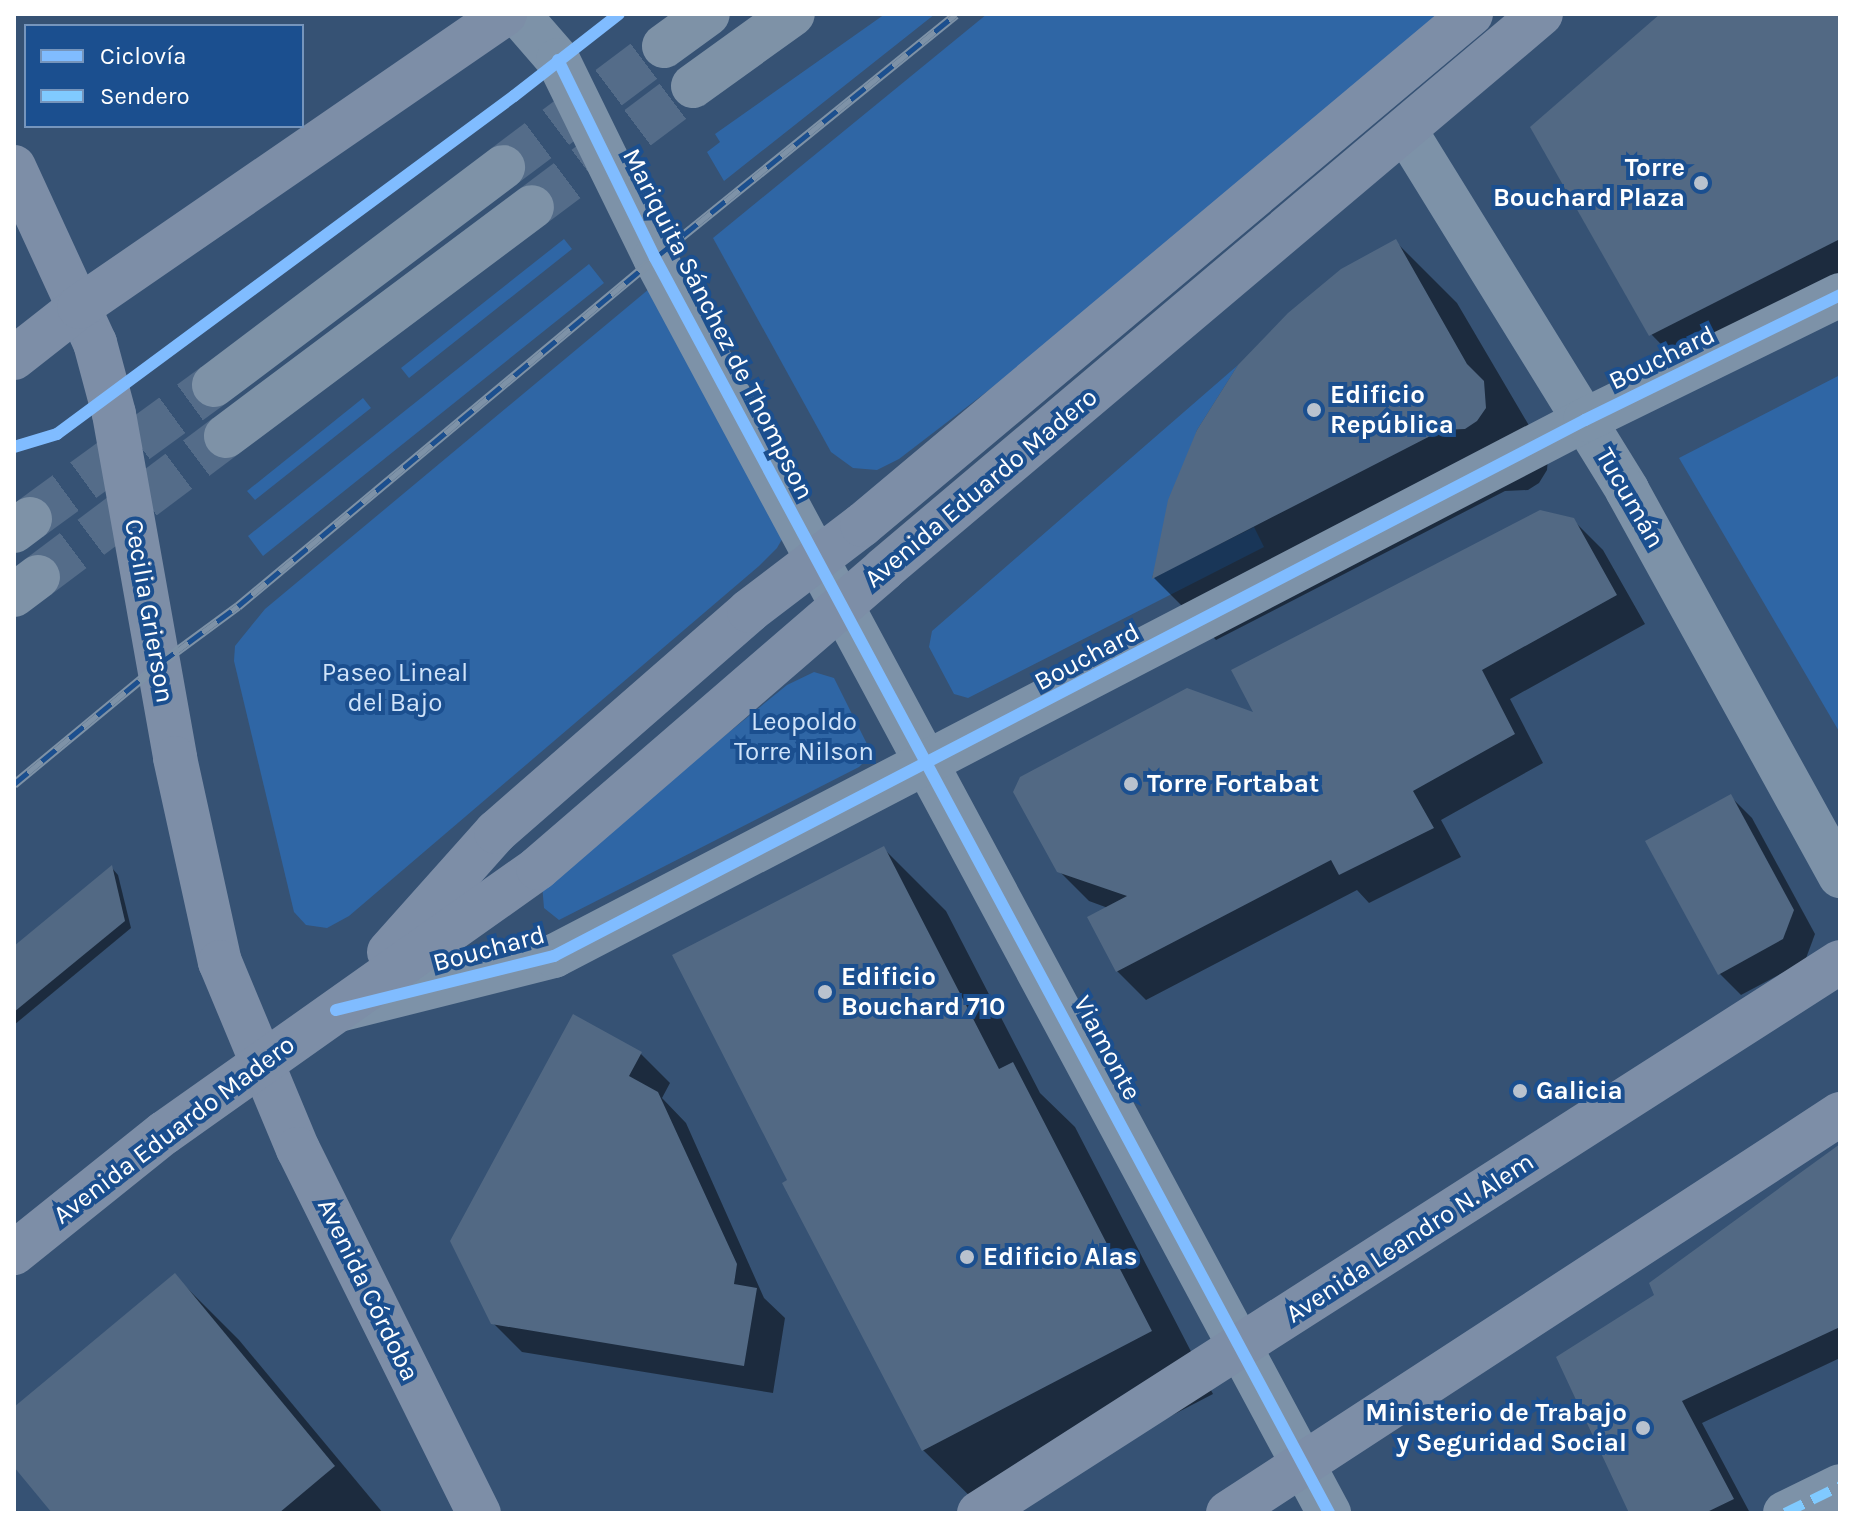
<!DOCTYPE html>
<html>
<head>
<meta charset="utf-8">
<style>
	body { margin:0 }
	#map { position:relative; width:1854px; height:1527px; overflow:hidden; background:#365274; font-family:Karla,sans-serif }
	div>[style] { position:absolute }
	.green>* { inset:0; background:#2f66a5 }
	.shadow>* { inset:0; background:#0007 }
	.building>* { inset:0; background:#526984 }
	.highway-tunnel>* { height:44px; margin-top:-22px; transform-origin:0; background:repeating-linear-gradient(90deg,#546c89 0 44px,transparent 0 66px) }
	.minor>* { height:44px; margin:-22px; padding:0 22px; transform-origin:22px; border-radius:22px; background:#7d92a8 }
	.major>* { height:44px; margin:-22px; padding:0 22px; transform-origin:22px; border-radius:22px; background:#7d8ea7 }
	.highway>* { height:44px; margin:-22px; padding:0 22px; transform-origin:22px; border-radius:22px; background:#7e92a7 }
	.rail>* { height:9px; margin-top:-4.5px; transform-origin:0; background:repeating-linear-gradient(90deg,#1b4f8f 0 18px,#7e92a7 0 36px); box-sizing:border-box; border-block:2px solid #7e92a7 }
	.quiet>* { height:10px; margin-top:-5px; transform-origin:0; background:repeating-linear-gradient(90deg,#80caff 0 20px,transparent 0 30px) }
	.cycleway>* { height:12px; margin:-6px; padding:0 6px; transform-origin:6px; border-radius:6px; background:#80bcff }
	.dots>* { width:22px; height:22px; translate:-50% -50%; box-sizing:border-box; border:4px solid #1b4f8f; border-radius:50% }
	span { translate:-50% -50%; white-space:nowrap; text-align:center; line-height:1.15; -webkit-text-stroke:8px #1b4f8f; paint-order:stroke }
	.poi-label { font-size:26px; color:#fff; font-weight:700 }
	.right { translate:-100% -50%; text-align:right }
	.left { translate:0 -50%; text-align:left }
	.street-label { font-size:26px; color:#fff }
	.park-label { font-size:26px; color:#cfe3fa }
	.frame { position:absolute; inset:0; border:16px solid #fff; pointer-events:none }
	.legend { position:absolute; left:24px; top:24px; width:280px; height:104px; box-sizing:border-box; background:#1b4f8f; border:2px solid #7695bc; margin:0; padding:10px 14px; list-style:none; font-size:24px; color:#fff }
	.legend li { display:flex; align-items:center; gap:16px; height:40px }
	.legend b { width:40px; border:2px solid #7695bc }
</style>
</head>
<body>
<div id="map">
	<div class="green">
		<div style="clip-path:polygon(885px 14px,935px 14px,724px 181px,707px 152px,720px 142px,715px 134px)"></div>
		<div style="clip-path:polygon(987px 14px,1450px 14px,1179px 244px,899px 459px,877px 470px,853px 468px,831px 452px,713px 238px)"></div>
		<div style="clip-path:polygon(564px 239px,572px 249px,409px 378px,401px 368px)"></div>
		<div style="clip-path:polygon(589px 264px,604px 283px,263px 556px,248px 536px)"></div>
		<div style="clip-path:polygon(655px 284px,785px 534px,777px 548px,759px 566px,349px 916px,327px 928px,306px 925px,294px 912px,234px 661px,235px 646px,265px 609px)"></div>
		<div style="clip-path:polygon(1238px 365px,1197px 430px,1152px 578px,1254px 527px,1264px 547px,968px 698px,954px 694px,929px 647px,932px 631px)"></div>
		<div style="clip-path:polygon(1840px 375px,1840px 733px,1679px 458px)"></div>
		<div style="clip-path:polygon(363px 398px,371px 408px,255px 500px,247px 491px)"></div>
		<div style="clip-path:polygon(814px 672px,834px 678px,868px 746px,868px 758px,859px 767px,559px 920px,544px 908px,542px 884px,787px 685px)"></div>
	</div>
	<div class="shadow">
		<div style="clip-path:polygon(1663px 14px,1840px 14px,1840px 299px,1691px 375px,1651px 334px)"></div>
		<div style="clip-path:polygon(1395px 241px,1457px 303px,1548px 458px,1547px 470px,1539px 483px,1528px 490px,1505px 491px,1216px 640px,1154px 578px,1170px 501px)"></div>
		<div style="clip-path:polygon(1573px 520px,1603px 550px,1645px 624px,1510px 699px,1543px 763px,1441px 820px,1461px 857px,1369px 903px,1357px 890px,1146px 1000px,1117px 971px,1108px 908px,1089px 901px,1059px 871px,1257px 715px)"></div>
		<div style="clip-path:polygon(1730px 796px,1752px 818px,1815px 934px,1805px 961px,1741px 995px,1719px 973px)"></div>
		<div style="clip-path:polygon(884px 849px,946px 911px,1040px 1093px,1075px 1127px,1213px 1394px,986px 1512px,923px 1450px,790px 1181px)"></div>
		<div style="clip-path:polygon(112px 868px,118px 875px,131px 928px,14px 1025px,14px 949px)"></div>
		<div style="clip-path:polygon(574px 1017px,641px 1054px,670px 1083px,662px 1098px,686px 1123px,764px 1298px,785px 1318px,773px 1393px,522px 1352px,493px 1323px)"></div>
		<div style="clip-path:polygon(1840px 1147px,1840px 1358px,1702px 1423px,1750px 1513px,1631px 1513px,1657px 1296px)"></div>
		<div style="clip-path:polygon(175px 1276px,239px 1340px,383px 1513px,55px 1513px,14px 1464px,14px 1410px)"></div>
	</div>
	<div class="building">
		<div style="clip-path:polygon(1660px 14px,1840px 14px,1840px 239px,1649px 336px,1530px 127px)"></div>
		<div style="clip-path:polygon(1396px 239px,1467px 364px,1484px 381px,1486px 408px,1477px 421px,1465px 429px,1442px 430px,1152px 579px,1168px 500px,1197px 430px,1238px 365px,1288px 313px,1341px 269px)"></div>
		<div style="clip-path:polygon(1540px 510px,1574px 518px,1617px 595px,1482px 670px,1515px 734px,1413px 791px,1434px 828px,1339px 875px,1331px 860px,1116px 972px,1087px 917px,1127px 896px,1057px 872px,1013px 792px,1020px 777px,1187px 688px,1253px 712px,1231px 670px)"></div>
		<div style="clip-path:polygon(1731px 794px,1794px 910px,1783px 939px,1718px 975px,1645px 841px)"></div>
		<div style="clip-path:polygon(884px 846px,999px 1069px,1013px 1062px,1152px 1331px,922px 1451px,782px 1183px,787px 1180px,672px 955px)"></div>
		<div style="clip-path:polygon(112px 865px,125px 921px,14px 1012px,14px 946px)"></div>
		<div style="clip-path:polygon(573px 1014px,642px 1052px,629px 1076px,658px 1092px,737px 1264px,734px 1284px,757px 1288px,744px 1366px,491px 1324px,450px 1241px)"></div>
		<div style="clip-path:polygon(1840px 1144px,1840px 1327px,1682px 1401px,1734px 1499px,1705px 1513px,1629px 1513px,1556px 1357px,1654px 1295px,1649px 1283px)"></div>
		<div style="clip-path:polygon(175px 1273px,335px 1466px,279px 1513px,52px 1513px,14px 1467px,14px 1407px)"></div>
	</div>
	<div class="highway-tunnel">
		<div style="left:503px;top:167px;width:201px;rotate:-36.9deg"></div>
		<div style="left:532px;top:207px;width:201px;rotate:-36.9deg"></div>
		<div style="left:30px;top:519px;width:228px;rotate:-36.1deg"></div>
		<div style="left:38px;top:577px;width:235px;rotate:-36.9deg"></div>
	</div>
	<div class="minor">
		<div style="left:518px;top:14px;width:61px;rotate:49deg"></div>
		<div style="left:558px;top:60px;width:220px;rotate:63.9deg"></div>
		<div style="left:655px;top:258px;width:1425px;rotate:61.76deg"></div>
		<div style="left:1405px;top:130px;width:423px;rotate:58.3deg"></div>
		<div style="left:1627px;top:490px;width:441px;rotate:61.1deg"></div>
		<div style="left:339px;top:1010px;width:222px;rotate:-14.1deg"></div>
		<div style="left:554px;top:956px;width:1162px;rotate:-27.47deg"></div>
		<div style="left:1585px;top:420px;width:284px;rotate:-26.1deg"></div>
		<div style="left:1785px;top:1513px;width:61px;rotate:-26.1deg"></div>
	</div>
	<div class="major">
		<div style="left:14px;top:167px;width:194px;rotate:65.3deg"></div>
		<div style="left:95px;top:343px;width:73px;rotate:75deg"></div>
		<div style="left:114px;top:414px;width:349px;rotate:79.9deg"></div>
		<div style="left:175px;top:758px;width:209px;rotate:77.6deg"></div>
		<div style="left:220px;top:962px;width:203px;rotate:67.4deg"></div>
		<div style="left:298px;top:1149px;width:407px;rotate:63.6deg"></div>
		<div style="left:14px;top:358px;width:83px;rotate:-38.1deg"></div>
		<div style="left:79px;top:307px;width:517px;rotate:-34.52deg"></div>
		<div style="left:389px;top:952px;width:161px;rotate:-48.3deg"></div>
		<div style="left:496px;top:832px;width:336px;rotate:-41.1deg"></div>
		<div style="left:749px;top:611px;width:142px;rotate:-37.3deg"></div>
		<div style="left:862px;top:525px;width:795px;rotate:-40deg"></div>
		<div style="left:14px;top:1253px;width:192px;rotate:-38.7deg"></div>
		<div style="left:164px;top:1133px;width:458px;rotate:-35.3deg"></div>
		<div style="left:538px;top:868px;width:457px;rotate:-40.8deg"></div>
		<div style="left:884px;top:569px;width:860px;rotate:-40.19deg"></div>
		<div style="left:979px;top:1513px;width:1022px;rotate:-32.62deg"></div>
		<div style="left:1228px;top:1513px;width:731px;rotate:-33.1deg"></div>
	</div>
	<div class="highway">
		<div style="left:664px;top:46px;width:54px;rotate:-36deg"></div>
		<div style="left:693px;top:86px;width:123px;rotate:-35.8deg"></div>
		<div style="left:214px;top:385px;width:362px;rotate:-37deg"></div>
		<div style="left:226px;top:436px;width:382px;rotate:-36.8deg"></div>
		<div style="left:14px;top:531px;width:20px;rotate:-37deg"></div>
		<div style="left:14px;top:595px;width:30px;rotate:-37deg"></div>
	</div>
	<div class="rail">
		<div style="left:14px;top:784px;width:188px;rotate:-39.6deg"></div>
		<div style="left:159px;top:664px;width:98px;rotate:-36.3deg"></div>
		<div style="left:238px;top:606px;width:543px;rotate:-39.85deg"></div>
		<div style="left:655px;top:258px;width:387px;rotate:-39deg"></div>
	</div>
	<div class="quiet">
		<div style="left:1785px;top:1513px;width:61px;rotate:-26.1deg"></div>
	</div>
	<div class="cycleway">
		<div style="left:558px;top:60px;width:220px;rotate:63.9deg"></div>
		<div style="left:655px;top:258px;width:1425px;rotate:61.76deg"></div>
		<div style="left:14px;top:447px;width:45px;rotate:-16.8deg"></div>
		<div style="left:57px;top:434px;width:568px;rotate:-36.49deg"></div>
		<div style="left:514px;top:96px;width:133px;rotate:-38deg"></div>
		<div style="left:336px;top:1010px;width:225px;rotate:-13.9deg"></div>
		<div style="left:554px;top:956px;width:1162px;rotate:-27.47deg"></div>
		<div style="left:1585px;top:420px;width:284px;rotate:-26.1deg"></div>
	</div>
	<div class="dots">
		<div style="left:1701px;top:183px;background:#b9c2ce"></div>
		<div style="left:1314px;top:410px;background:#b9c2ce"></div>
		<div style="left:1131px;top:784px;background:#b9c2ce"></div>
		<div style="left:825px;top:992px;background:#b9c2ce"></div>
		<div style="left:1520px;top:1091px;background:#b9c2ce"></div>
		<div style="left:967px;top:1257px;background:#b9c2ce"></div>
		<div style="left:1643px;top:1428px;background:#b9c2ce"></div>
	</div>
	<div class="poi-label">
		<span class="right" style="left:1685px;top:183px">Torre<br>Bouchard Plaza</span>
		<span class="left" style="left:1330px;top:410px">Edificio<br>República</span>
		<span class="left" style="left:1147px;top:784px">Torre Fortabat</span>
		<span class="left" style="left:841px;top:992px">Edificio<br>Bouchard 710</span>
		<span class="left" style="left:1536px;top:1091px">Galicia</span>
		<span class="left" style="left:983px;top:1257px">Edificio Alas</span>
		<span class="right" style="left:1627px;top:1428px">Ministerio de Trabajo<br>y Seguridad Social</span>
	</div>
	<div class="street-label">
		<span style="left:718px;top:324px;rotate:63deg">Mariquita Sánchez de Thompson</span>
		<span style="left:1662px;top:358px;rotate:-26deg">Bouchard</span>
		<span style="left:981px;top:488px;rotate:-40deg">Avenida Eduardo Madero</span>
		<span style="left:1630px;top:498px;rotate:60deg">Tucumán</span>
		<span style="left:149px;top:611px;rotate:80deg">Cecilia Grierson</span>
		<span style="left:1087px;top:657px;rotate:-28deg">Bouchard</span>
		<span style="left:489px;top:949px;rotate:-15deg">Bouchard</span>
		<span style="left:1107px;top:1048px;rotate:62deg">Viamonte</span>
		<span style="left:174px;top:1130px;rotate:-37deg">Avenida Eduardo Madero</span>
		<span style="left:1410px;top:1238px;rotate:-33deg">Avenida Leandro N. Alem</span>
		<span style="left:368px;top:1290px;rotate:64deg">Avenida Córdoba</span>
	</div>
	<div class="park-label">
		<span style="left:395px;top:688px">Paseo Lineal<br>del Bajo</span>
		<span style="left:804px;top:737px">Leopoldo<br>Torre Nilson</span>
	</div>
	<div class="frame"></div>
	<ul class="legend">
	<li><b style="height:10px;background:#80bcff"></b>Ciclovía</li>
	<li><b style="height:10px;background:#80caff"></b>Sendero</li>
	</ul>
</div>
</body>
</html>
